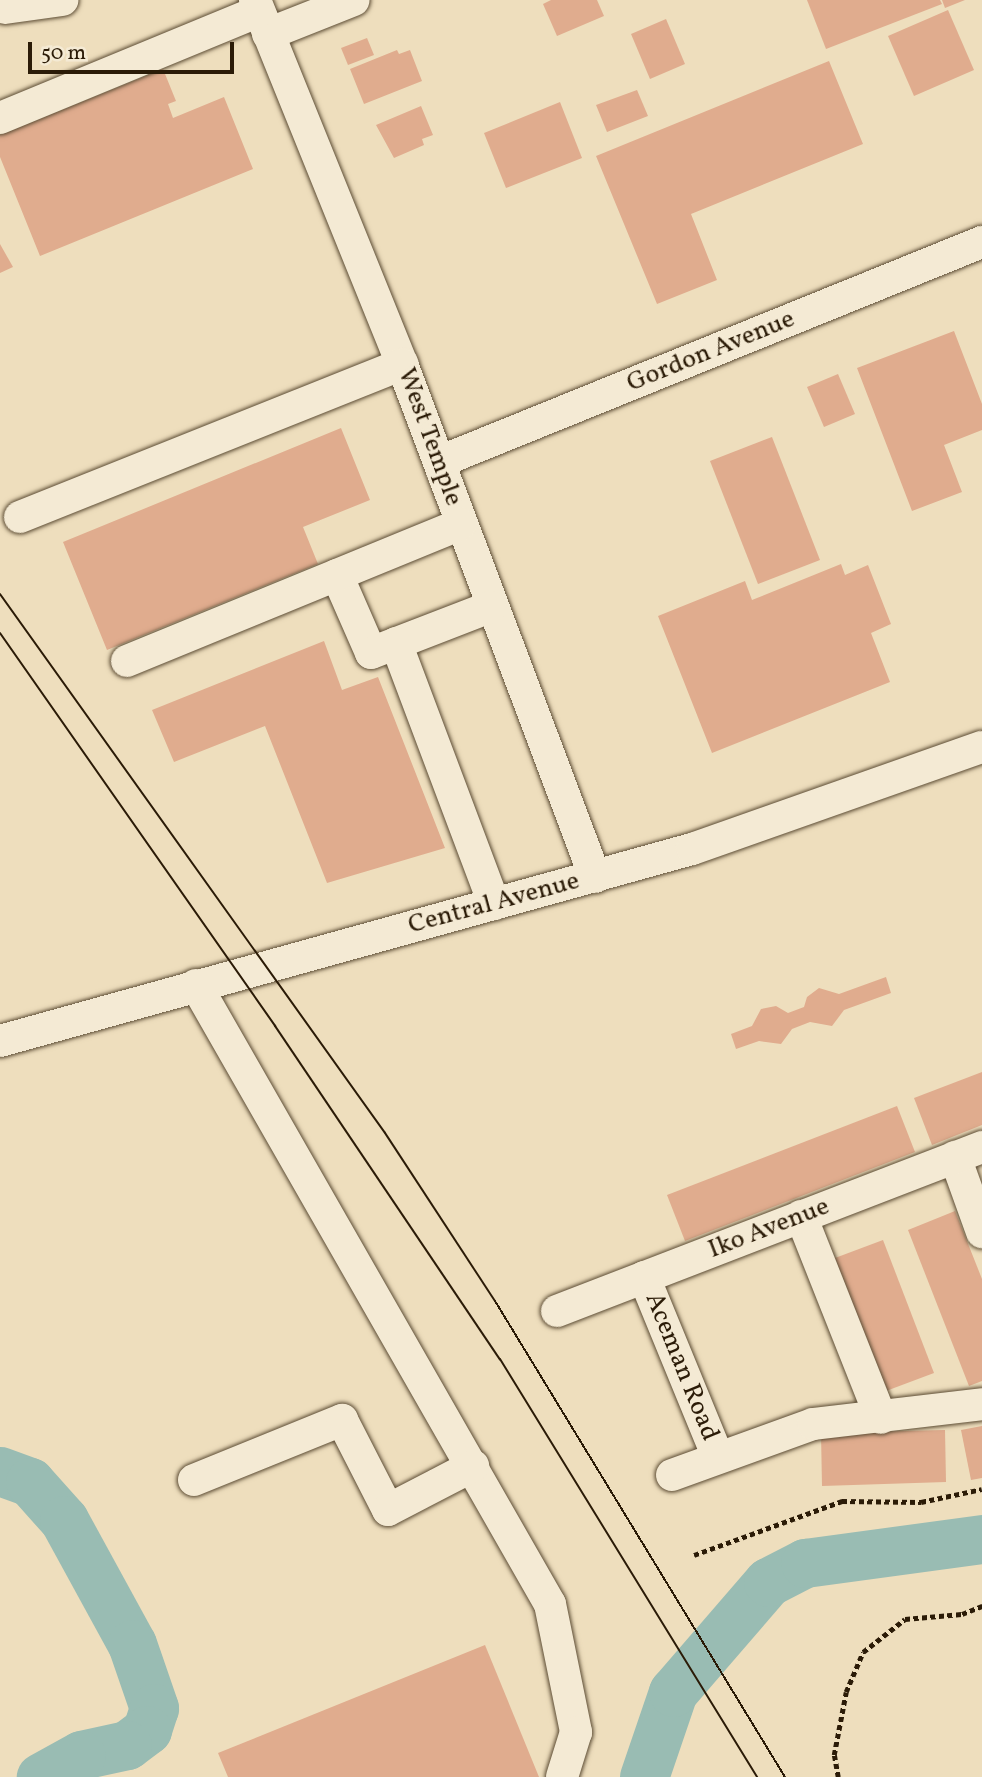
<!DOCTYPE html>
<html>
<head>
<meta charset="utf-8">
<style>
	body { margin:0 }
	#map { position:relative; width:982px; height:1777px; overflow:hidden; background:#eedebd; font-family:Vollkorn,serif }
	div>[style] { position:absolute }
	.river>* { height:49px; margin:-24.5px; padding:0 24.5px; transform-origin:24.5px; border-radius:24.5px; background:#99bcb3 }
	.building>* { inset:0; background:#e0ac8e }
	.path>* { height:4.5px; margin-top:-2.25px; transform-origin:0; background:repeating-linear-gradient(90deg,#2b1b07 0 5px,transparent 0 8.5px) }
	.roads { filter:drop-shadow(0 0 2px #5c4c34) drop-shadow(0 0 2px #5c4c34) }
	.minor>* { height:32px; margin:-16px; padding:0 16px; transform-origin:16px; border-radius:16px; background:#f4ead4 }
	.tram>* { height:2px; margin:-1px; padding:0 1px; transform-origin:1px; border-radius:1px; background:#2b1b07 }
	span { translate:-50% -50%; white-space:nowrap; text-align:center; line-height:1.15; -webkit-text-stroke:6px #f4ead4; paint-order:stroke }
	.street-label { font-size:26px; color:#2b1b07 }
	.scale { position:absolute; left:28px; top:42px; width:206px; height:32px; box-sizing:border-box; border:4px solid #2b1b07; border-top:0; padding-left:9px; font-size:21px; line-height:24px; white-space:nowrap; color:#2b1b07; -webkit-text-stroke:5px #f4ead4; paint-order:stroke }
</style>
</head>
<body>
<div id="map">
	<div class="river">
		<div style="left:0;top:1471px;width:32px;rotate:20deg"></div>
		<div style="left:30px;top:1482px;width:51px;rotate:48.2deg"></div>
		<div style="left:64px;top:1520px;width:141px;rotate:61.3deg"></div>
		<div style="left:132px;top:1644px;width:68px;rotate:71deg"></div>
		<div style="left:154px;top:1708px;width:23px;rotate:108deg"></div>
		<div style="left:147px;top:1730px;width:25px;rotate:143deg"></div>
		<div style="left:127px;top:1745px;width:47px;rotate:167.7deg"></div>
		<div style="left:81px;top:1755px;width:46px;rotate:151.2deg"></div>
		<div style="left:644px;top:1777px;width:90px;rotate:-71.2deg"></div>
		<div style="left:673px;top:1692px;width:145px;rotate:-49.2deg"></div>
		<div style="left:768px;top:1582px;width:42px;rotate:-27.2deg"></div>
		<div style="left:805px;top:1563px;width:179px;rotate:-7.7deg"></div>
	</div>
	<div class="building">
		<div style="clip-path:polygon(551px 0,597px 0,604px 16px,557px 36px,543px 4px)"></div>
		<div style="clip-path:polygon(807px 0,940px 0,942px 4px,826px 49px)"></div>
		<div style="clip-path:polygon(942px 0,965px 0,945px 8px)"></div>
		<div style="clip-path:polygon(948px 10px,974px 70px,914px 96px,888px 36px)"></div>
		<div style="clip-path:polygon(666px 19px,685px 64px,650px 79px,631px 34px)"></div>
		<div style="clip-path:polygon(367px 38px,374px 55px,348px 65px,341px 48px)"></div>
		<div style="clip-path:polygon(397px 50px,399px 54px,410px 50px,422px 81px,364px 104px,350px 69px)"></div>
		<div style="clip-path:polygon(829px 61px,863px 144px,691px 214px,717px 280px,657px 304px,596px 156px)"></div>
		<div style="clip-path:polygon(163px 69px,176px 101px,168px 104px,173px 118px,224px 97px,253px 169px,40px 256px,0 157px,0 135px)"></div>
		<div style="clip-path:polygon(637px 90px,648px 116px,607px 132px,596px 105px)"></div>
		<div style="clip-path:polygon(560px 102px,582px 158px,506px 188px,484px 133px)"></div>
		<div style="clip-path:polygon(421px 106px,433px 135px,422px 139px,424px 145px,394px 158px,376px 125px)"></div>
		<div style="clip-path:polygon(0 244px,13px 267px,0 273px)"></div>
		<div style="clip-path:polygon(954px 331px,982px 404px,982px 430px,944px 445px,962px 492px,912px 511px,857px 368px)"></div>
		<div style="clip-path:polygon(838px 374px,855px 414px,824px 427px,807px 387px)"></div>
		<div style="clip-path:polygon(341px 428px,370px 500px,303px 527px,318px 564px,107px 650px,63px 542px)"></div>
		<div style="clip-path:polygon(772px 437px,820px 560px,758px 584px,710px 461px)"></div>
		<div style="clip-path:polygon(841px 564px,845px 575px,868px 565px,891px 624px,871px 633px,890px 682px,712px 753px,658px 616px,745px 581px,752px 600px)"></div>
		<div style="clip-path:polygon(324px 641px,342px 690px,378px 677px,445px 848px,327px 883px,265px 726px,174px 762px,152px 710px)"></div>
		<div style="clip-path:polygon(886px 977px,891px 993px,844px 1010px,832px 1026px,810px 1022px,792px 1029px,781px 1044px,759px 1041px,736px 1049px,731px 1034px,752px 1026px,761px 1009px,776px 1006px,788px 1013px,804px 1007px,807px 997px,819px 988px,839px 994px)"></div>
		<div style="clip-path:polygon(982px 1072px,982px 1125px,932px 1145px,914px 1098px)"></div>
		<div style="clip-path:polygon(897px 1106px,915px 1152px,685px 1241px,667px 1195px)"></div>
		<div style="clip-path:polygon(955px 1211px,982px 1279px,982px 1381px,969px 1386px,908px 1230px)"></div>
		<div style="clip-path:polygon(883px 1240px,934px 1373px,886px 1391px,835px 1258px)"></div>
		<div style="clip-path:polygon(982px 1426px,982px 1478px,971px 1480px,961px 1430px)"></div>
		<div style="clip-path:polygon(945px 1430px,946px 1482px,822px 1486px,821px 1433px)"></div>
		<div style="clip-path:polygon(485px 1645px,539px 1777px,228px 1777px,218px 1753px)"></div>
	</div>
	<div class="path">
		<div style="left:694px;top:1555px;width:158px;rotate:-20deg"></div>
		<div style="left:842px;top:1501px;width:79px;rotate:0.7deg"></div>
		<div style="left:921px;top:1502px;width:62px;rotate:-12deg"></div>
		<div style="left:838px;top:1777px;width:22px;rotate:-100deg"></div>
		<div style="left:834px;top:1755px;width:64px;rotate:-79.2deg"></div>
		<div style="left:846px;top:1692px;width:43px;rotate:-67deg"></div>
		<div style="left:863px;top:1652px;width:53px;rotate:-38.2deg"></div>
		<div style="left:905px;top:1619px;width:57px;rotate:-5deg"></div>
		<div style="left:962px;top:1614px;width:22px;rotate:-22deg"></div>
	</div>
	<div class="roads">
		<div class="minor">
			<div style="left:255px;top:0;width:393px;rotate:68deg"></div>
			<div style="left:402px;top:364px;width:548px;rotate:69.38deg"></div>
			<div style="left:5px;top:8px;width:58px;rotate:-8deg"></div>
			<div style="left:268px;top:34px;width:92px;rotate:-21.6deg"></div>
			<div style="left:0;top:118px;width:280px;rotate:-22.4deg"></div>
			<div style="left:439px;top:462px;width:586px;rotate:-22.06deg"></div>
			<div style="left:20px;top:517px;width:412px;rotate:-21.8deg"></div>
			<div style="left:337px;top:575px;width:85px;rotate:66.4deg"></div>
			<div style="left:371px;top:653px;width:128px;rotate:-21.1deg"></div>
			<div style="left:396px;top:643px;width:279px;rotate:69.4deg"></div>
			<div style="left:127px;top:661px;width:361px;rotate:-22.3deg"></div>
			<div style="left:196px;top:985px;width:713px;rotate:60.24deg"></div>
			<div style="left:550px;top:1604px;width:131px;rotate:78.5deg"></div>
			<div style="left:576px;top:1732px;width:47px;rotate:107.3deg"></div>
			<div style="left:0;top:1041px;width:718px;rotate:-15.51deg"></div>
			<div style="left:692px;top:849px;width:307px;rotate:-19.4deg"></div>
			<div style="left:955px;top:1157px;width:80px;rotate:70.2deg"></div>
			<div style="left:801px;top:1216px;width:217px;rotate:68.4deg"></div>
			<div style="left:644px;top:1277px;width:195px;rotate:67.7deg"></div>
			<div style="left:557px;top:1311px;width:456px;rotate:-21.1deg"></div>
			<div style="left:672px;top:1475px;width:150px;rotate:-19.9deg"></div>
			<div style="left:813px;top:1424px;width:170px;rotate:-6.7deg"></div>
			<div style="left:194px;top:1480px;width:160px;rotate:-22.1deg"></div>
			<div style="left:342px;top:1420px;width:101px;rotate:62.9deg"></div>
			<div style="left:388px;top:1510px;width:96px;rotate:-27.4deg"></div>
		</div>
	</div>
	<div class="tram">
		<div style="left:0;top:594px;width:662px;rotate:54.46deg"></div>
		<div style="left:385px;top:1133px;width:201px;rotate:56.8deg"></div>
		<div style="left:495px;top:1301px;width:557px;rotate:58.65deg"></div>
		<div style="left:0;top:633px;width:480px;rotate:55deg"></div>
		<div style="left:275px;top:1026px;width:402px;rotate:56deg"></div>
		<div style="left:500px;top:1359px;width:491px;rotate:58.4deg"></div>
	</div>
	<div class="street-label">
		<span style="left:711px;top:352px;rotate:-22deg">Gordon Avenue</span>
		<span style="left:429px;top:437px;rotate:70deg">West Temple</span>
		<span style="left:494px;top:904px;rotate:-15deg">Central Avenue</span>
		<span style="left:769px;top:1229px;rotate:-21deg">Iko Avenue</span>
		<span style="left:681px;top:1367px;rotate:68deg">Aceman Road</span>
	</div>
	<div class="scale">50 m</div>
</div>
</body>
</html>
